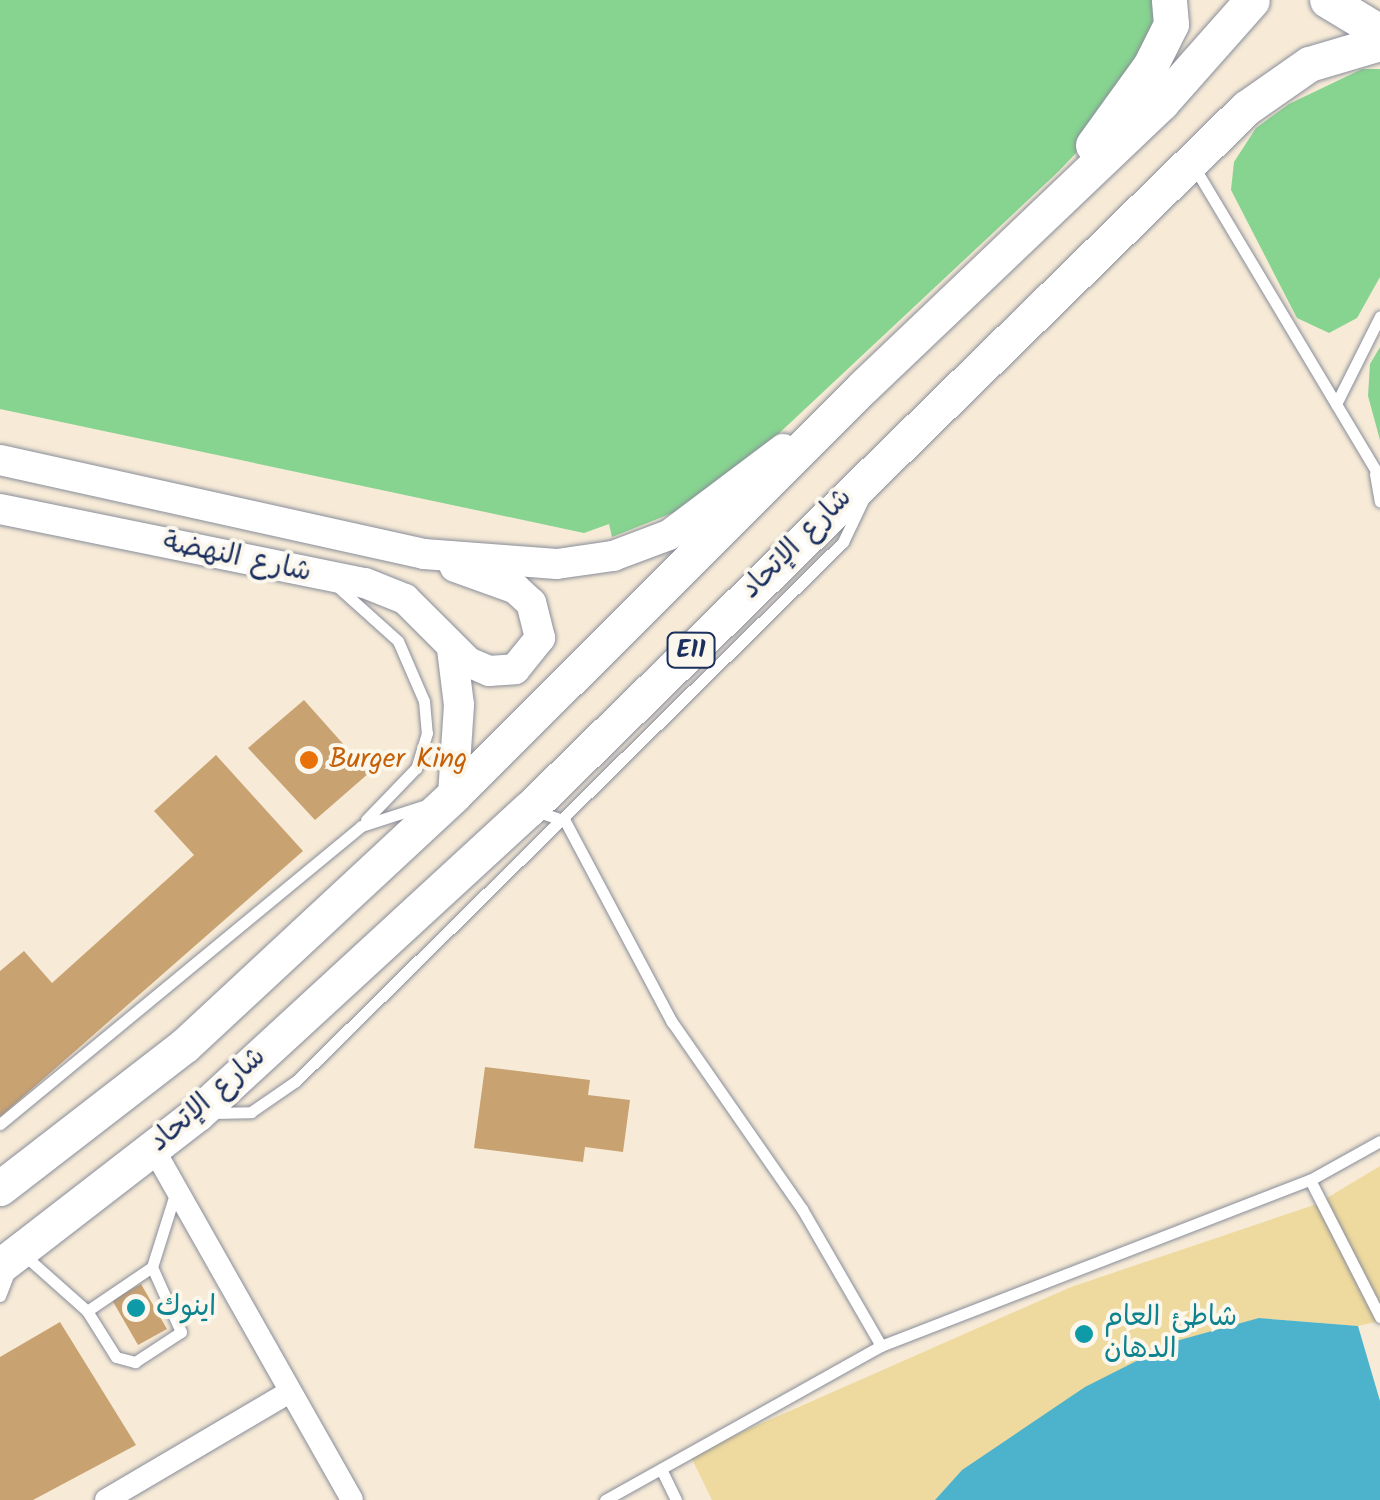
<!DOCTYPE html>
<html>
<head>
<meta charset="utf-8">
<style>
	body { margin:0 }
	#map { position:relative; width:1380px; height:1500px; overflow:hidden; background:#f7ebd7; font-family:Kalam,"Playpen Sans Arabic",sans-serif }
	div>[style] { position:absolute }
	.green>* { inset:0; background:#87d390 }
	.sand>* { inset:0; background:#eeda9e }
	.water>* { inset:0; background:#4db2cc }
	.building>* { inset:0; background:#c9a272 }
	.roads { filter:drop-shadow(0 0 2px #898d9a) drop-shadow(0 0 2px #898d9a) }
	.lane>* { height:11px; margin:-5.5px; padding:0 5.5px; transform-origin:5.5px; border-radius:5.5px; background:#fff }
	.street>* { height:22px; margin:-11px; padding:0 11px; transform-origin:11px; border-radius:11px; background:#fff }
	.secondary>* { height:30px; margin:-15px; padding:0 15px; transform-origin:15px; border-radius:15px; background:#fff }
	.primary>* { height:35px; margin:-17.5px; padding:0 17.5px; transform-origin:17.5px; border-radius:17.5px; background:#fff }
	.dots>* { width:28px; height:28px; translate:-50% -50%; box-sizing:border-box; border:5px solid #fbf7ec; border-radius:50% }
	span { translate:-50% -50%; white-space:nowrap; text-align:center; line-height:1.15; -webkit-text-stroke:8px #fbf7ec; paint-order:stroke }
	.shield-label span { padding:2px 8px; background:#fbf7ec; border:2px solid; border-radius:8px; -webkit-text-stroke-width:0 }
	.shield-label { font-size:25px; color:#1b2f5e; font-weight:700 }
	.street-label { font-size:28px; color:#1b2f5e }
	.food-label { font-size:28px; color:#c56008 }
	.left { translate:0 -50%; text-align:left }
	.culture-label { font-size:28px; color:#0d838f }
</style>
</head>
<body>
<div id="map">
	<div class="green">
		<div style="clip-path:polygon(0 0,1176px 0,1146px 79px,1059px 171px,710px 498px,612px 537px,609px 524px,584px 533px,0 409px)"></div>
		<div style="clip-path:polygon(1362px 69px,1380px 69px,1380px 277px,1357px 318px,1329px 333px,1297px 318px,1231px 190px,1234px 162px,1256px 128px,1289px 104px)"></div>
		<div style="clip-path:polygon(1380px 347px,1380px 440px,1368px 396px,1370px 364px)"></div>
	</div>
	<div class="sand">
		<div style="clip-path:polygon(1380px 1166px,1380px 1321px,1358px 1326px,1259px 1318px,962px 1470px,935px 1500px,712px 1500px,690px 1455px,1071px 1287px,1317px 1204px)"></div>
	</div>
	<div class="water">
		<div style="clip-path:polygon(1259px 1318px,1358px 1326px,1380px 1401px,1380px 1500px,935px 1500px,962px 1470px,1085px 1387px,1176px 1341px)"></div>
	</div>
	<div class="building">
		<div style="clip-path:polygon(304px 700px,369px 773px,315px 820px,248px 748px)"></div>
		<div style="clip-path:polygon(216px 755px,303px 851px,0 1117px,0 971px,24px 951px,52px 983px,194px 855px,154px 811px)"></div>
		<div style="clip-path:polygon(485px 1067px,590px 1080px,588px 1095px,630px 1100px,623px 1152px,585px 1147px,583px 1162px,474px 1148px)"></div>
		<div style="clip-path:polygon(141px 1284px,167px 1329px,138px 1345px,112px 1300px)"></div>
		<div style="clip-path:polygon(60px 1322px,136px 1445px,33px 1500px,0 1500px,0 1357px)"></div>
	</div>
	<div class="roads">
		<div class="lane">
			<div style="left:1193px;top:165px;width:364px;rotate:59.1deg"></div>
			<div style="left:1336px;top:404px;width:98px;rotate:-63.4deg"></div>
			<div style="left:1375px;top:474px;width:28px;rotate:80deg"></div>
			<div style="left:339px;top:588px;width:79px;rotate:41.9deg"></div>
			<div style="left:398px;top:641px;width:65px;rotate:66.6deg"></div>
			<div style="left:424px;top:701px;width:32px;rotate:85deg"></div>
			<div style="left:427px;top:733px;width:37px;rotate:107deg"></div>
			<div style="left:416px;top:768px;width:72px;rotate:133.9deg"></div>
			<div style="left:533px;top:810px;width:34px;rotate:19deg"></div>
			<div style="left:565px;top:821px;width:228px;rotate:62deg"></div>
			<div style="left:672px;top:1022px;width:228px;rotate:55.2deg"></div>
			<div style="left:802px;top:1209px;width:158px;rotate:60deg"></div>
			<div style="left:212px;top:1113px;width:39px;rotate:-1deg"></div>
			<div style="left:251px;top:1112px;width:55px;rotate:-34.6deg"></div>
			<div style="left:296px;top:1081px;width:768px;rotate:-44.58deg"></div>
			<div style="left:843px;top:542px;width:44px;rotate:-64.6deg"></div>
			<div style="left:0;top:1124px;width:468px;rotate:-39.5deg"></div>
			<div style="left:361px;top:826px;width:68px;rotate:-17.9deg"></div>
			<div style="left:1310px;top:1180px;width:154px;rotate:62.9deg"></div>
			<div style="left:23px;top:1254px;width:86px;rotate:41.7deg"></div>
			<div style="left:87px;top:1311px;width:54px;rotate:57.8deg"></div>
			<div style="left:116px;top:1357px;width:20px;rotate:15deg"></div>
			<div style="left:135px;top:1362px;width:55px;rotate:-33.1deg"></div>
			<div style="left:181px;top:1332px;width:71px;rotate:-114deg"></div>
			<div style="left:152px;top:1267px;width:80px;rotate:-72.5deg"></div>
			<div style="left:0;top:1296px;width:26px;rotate:-69deg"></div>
			<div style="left:87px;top:1311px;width:78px;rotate:-34.1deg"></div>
			<div style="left:661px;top:1469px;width:34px;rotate:64deg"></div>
			<div style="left:605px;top:1500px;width:316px;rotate:-29.2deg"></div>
			<div style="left:881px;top:1346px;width:460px;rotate:-21.2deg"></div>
			<div style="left:1310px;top:1180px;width:80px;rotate:-29.1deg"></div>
		</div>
		<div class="street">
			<div style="left:153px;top:1148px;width:404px;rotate:60.5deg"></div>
			<div style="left:106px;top:1500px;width:212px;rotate:-30.5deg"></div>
		</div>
		<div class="secondary">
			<div style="left:0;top:460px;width:434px;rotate:12.5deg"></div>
			<div style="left:424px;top:554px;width:133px;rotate:4.3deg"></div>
			<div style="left:557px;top:564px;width:57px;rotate:-8.1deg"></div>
			<div style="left:613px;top:556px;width:60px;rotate:-20.6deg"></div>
			<div style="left:669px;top:535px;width:143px;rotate:-37deg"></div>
			<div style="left:0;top:509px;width:372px;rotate:11.5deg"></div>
			<div style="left:365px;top:583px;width:43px;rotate:21.8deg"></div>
			<div style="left:405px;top:599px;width:89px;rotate:45deg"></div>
			<div style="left:468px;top:662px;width:23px;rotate:23deg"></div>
			<div style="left:489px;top:671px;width:26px;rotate:-4deg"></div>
			<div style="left:515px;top:669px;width:40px;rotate:-51deg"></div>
			<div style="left:540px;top:638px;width:36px;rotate:-104deg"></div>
			<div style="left:531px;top:603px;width:21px;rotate:-137deg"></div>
			<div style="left:516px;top:589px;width:65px;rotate:-160.2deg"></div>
			<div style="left:452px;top:649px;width:56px;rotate:82.9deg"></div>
			<div style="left:459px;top:705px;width:91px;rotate:93.8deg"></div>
		</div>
		<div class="primary">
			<div style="left:1327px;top:0;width:62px;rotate:31.1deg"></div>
			<div style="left:1093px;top:145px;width:97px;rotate:-54.2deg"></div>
			<div style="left:1150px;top:66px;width:47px;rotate:-63.4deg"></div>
			<div style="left:1171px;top:24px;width:24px;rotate:-95deg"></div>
			<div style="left:0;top:1188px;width:234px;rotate:-37.7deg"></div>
			<div style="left:185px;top:1045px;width:366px;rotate:-42.9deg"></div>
			<div style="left:453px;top:796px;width:581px;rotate:-44.93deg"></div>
			<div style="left:864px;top:386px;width:410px;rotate:-43.6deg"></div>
			<div style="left:1161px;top:103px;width:137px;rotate:-48.5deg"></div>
			<div style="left:0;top:1266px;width:250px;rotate:-37.7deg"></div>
			<div style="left:198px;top:1113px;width:449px;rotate:-42.6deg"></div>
			<div style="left:529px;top:809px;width:1003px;rotate:-44.35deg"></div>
			<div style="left:1246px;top:108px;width:77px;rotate:-34.9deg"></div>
			<div style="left:1309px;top:64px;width:74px;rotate:-16.5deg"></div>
		</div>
	</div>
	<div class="dots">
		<div style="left:309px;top:760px;background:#e8710a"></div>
		<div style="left:136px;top:1308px;background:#0f9aa8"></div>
		<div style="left:1084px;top:1334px;background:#0f9aa8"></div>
	</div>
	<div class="shield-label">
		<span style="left:691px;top:650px">E11</span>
	</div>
	<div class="street-label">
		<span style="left:797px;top:544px;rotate:-45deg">شارع الإتحاد</span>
		<span style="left:237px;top:558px;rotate:12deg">شارع النهضة</span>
		<span style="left:208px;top:1100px;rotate:-41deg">شارع الإتحاد</span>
	</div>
	<div class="food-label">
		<span class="left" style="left:329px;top:760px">Burger King</span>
	</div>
	<div class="culture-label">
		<span class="left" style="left:156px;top:1308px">اينوك</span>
		<span class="left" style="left:1104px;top:1334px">شاطئ العام<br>الدهان</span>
	</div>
</div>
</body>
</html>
